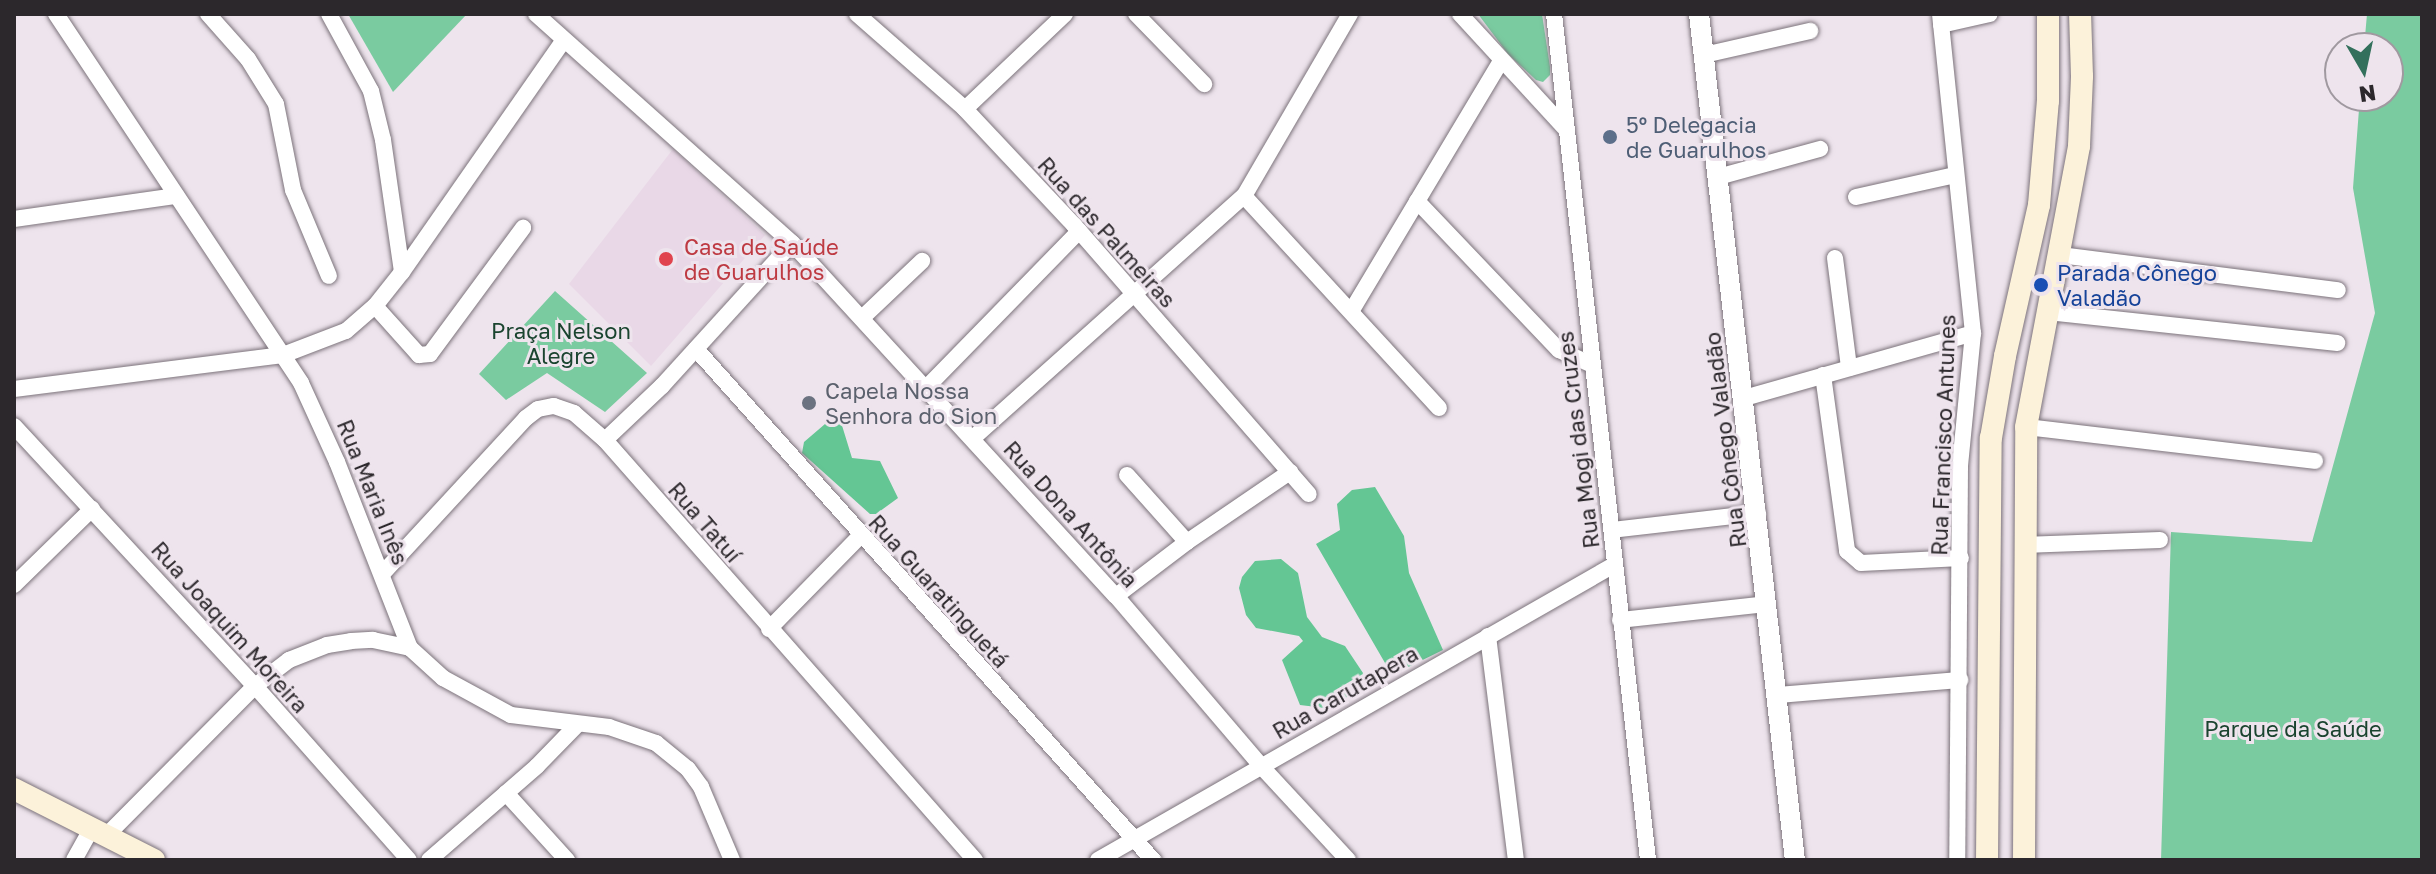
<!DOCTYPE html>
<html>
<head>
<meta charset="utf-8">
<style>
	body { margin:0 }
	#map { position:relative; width:2436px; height:874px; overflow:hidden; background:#eee4ed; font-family:"Golos Text",sans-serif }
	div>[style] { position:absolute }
	.built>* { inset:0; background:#e9d8e7 }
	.green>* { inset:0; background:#7acba0 }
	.forest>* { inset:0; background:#64c694 }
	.roads { filter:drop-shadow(0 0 2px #7c737b) drop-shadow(0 0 2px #7c737b) }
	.minor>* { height:16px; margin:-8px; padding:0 8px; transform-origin:8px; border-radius:8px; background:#fff }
	.tertiary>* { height:20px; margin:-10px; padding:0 10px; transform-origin:10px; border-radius:10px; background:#fff }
	.secondary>* { height:22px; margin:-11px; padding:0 11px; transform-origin:11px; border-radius:11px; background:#fcf2da }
	.dots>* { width:22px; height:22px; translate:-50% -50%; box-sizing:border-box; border:4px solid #eee4ed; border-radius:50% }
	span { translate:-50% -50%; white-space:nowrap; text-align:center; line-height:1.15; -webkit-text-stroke:6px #eee4ed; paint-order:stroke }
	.service-label { font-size:22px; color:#4e5e75 }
	.left { translate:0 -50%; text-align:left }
	.street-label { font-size:22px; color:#2c282c }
	.health-label { font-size:22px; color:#be3a42 }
	.transit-label { font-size:22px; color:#164399 }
	.park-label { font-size:22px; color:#1a442f }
	.worship-label { font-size:22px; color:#5b616d }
	.frame { position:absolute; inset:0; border:16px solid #2c282c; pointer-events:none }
	.north { position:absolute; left:2324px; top:32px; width:80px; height:80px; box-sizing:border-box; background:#eee4ed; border:2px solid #a099a0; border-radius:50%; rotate:171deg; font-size:22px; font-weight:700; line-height:32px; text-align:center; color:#2c282c }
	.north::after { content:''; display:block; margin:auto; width:28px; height:36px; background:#33705c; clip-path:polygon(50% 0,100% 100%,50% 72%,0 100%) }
</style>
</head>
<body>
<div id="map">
	<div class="built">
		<div style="clip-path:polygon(673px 149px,765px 235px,651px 366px,569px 284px)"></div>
	</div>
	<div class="green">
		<div style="clip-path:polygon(348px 14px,467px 14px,393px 92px)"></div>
		<div style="clip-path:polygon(1478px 14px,1542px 14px,1550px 67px,1550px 75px,1543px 82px,1536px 80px,1508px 54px)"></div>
		<div style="clip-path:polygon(2367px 14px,2422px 14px,2422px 860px,2161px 860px,2171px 532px,2312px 542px,2375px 313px,2353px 188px,2360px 96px,2388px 96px,2388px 48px,2364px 48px)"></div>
		<div style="clip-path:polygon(555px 291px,647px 373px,605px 412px,547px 373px,506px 400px,479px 374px)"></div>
	</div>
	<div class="forest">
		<div style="clip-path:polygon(832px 418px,840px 419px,852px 458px,880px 461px,898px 498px,876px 514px,870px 514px,802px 453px,804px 442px)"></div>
		<div style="clip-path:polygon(1375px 487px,1404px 536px,1409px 573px,1443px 650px,1392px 675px,1316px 544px,1340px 530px,1337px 504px,1352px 490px)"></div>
		<div style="clip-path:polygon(1281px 559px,1298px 573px,1307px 617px,1322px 637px,1345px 646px,1363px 673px,1357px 688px,1333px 709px,1300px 705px,1282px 660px,1303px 641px,1299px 636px,1256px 628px,1246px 615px,1239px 588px,1242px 577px,1255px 561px)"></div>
	</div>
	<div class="roads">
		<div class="minor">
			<div style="left:56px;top:14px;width:443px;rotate:56.4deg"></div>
			<div style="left:301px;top:383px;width:87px;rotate:65.5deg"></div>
			<div style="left:337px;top:462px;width:200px;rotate:68.6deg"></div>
			<div style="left:410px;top:648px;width:45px;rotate:42.3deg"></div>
			<div style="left:443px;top:678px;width:77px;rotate:28.6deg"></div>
			<div style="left:511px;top:715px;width:99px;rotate:7deg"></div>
			<div style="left:609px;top:727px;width:50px;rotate:18.8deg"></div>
			<div style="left:656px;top:743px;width:41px;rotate:39.1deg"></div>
			<div style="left:688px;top:769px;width:22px;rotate:54deg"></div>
			<div style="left:701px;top:787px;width:79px;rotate:67deg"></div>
			<div style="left:208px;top:14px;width:60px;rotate:48.4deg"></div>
			<div style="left:248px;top:59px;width:53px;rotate:58.1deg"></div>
			<div style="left:276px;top:104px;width:88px;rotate:78.8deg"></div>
			<div style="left:293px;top:190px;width:93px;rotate:67.3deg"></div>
			<div style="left:329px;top:14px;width:88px;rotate:61.4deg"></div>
			<div style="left:371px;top:91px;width:50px;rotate:76.2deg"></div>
			<div style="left:383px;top:140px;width:133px;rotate:81.8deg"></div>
			<div style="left:536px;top:14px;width:343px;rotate:41.8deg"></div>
			<div style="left:792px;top:243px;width:479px;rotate:47.5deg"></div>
			<div style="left:1116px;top:596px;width:223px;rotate:49.5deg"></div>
			<div style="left:1261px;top:766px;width:128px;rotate:47.2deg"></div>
			<div style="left:857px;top:14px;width:144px;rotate:41.3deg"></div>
			<div style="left:965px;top:109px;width:159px;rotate:46.8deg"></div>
			<div style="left:1074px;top:225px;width:357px;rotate:48.9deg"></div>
			<div style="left:1136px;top:14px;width:98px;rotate:45.8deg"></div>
			<div style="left:1460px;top:14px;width:154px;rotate:47.4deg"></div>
			<div style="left:1554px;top:14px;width:851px;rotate:83.66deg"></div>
			<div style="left:1940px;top:14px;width:321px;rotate:84.1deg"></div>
			<div style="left:1973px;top:333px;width:134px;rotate:95.6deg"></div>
			<div style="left:1960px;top:466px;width:394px;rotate:90.4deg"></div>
			<div style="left:1941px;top:25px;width:50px;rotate:-12.7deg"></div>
			<div style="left:1704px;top:55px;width:109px;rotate:-12.8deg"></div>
			<div style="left:965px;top:109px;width:138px;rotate:-43.5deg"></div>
			<div style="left:1718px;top:177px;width:106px;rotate:-15.4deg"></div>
			<div style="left:1244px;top:196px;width:288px;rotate:47.4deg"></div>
			<div style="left:1856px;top:197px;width:101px;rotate:-12.5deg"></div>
			<div style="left:1417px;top:201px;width:206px;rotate:46.4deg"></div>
			<div style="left:1559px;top:350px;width:36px;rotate:24deg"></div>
			<div style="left:14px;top:219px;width:164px;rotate:-8.1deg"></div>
			<div style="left:2060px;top:255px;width:280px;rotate:7.2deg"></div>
			<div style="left:1835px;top:258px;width:111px;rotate:82.7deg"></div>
			<div style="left:375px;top:306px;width:66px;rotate:48.1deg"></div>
			<div style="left:419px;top:355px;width:11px;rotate:-5deg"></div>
			<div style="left:430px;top:354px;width:157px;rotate:-53.6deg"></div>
			<div style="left:1352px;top:310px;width:290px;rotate:-59.1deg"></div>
			<div style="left:2048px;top:312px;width:291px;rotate:6.1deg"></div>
			<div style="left:862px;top:318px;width:83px;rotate:-43.5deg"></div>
			<div style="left:696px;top:349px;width:686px;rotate:48.19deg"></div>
			<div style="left:1823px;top:375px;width:178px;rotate:82.2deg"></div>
			<div style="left:1847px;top:551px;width:18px;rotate:41deg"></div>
			<div style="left:1861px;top:563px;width:100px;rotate:-2.9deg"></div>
			<div style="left:927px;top:387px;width:218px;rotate:-45.7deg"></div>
			<div style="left:14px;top:389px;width:271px;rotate:-7.2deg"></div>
			<div style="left:283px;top:355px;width:67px;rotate:-20.9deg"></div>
			<div style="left:346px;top:331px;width:38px;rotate:-41deg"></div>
			<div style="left:375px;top:306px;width:43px;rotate:-51.5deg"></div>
			<div style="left:402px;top:272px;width:283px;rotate:-55.1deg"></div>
			<div style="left:1744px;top:398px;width:238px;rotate:-15.8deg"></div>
			<div style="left:14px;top:426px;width:355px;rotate:47.2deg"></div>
			<div style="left:255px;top:686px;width:232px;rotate:48.5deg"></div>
			<div style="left:2026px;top:427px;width:291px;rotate:6.7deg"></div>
			<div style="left:973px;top:438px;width:363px;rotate:-41.8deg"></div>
			<div style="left:1244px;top:196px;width:211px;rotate:-59.8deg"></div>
			<div style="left:605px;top:440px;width:79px;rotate:-43.5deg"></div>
			<div style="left:662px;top:386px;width:193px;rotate:-47.7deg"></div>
			<div style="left:1127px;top:475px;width:90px;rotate:48.2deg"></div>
			<div style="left:1612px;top:530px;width:147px;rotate:-6.6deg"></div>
			<div style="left:2023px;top:545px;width:137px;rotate:-2.1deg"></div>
			<div style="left:383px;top:573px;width:211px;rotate:-47.3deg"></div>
			<div style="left:526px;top:418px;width:15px;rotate:-37deg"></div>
			<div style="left:538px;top:409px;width:16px;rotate:-11deg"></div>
			<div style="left:554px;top:406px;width:21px;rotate:19deg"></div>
			<div style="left:574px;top:413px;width:41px;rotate:41.1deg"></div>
			<div style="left:605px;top:440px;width:560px;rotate:48.62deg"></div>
			<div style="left:14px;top:585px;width:109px;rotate:-44.3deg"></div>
			<div style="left:1116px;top:596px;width:89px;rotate:-37.3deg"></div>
			<div style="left:1187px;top:542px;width:125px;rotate:-34.2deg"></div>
			<div style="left:1620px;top:620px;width:148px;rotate:-6.2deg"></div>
			<div style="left:769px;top:629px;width:130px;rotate:-45.6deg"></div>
			<div style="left:1488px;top:636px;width:226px;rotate:82.9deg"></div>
			<div style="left:1777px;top:695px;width:184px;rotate:-4.7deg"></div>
			<div style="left:506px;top:793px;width:91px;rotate:47.7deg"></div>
			<div style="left:107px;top:835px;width:210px;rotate:-45.2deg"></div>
			<div style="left:255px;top:686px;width:43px;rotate:-37.4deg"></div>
			<div style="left:289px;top:660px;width:41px;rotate:-21.5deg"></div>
			<div style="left:327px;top:645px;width:24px;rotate:-9deg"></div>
			<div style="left:351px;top:641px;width:22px;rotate:-3deg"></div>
			<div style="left:373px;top:640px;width:38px;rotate:12deg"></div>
			<div style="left:74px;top:860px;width:38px;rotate:-61deg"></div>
			<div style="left:429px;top:860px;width:143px;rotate:-41deg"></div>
			<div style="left:537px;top:766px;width:57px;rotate:-45.7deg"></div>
			<div style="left:1098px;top:860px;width:594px;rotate:-29.76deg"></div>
		</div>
		<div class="tertiary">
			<div style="left:1699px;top:14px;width:851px;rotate:83.53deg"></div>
		</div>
		<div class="secondary">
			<div style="left:14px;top:789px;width:157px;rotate:26.9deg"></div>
			<div style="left:1987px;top:860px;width:422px;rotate:-89.5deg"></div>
			<div style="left:1991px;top:438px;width:83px;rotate:-80.3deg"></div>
			<div style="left:2005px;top:356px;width:155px;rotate:-77.3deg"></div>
			<div style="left:2039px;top:205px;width:104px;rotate:-85.1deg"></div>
			<div style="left:2048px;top:101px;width:87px;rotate:-90deg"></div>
			<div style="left:2024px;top:860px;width:433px;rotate:-89.7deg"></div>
			<div style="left:2026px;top:427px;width:286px;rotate:-79.3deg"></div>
			<div style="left:2079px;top:146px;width:70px;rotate:-87.5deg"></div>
			<div style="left:2082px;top:76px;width:62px;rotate:-91.8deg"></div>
		</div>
	</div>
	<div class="dots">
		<div style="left:1610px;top:137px;background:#5c6f8a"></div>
		<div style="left:666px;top:259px;background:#e0444e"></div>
		<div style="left:2041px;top:285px;background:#1a4fb4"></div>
		<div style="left:809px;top:403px;background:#6b7280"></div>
	</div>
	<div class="service-label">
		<span class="left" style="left:1626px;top:137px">5º Delegacia<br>de Guarulhos</span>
	</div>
	<div class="street-label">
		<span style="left:1107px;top:232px;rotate:48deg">Rua das Palmeiras</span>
		<span style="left:1943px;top:435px;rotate:-88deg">Rua Francisco Antunes</span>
		<span style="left:1578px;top:440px;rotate:-97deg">Rua Mogi das Cruzes</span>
		<span style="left:1725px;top:440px;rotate:-97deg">Rua Cônego Valadão</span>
		<span style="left:373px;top:492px;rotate:68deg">Rua Maria Inês</span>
		<span style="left:1071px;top:514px;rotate:48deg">Rua Dona Antônia</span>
		<span style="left:705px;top:522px;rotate:49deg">Rua Tatuí</span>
		<span style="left:939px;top:591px;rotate:48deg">Rua Guaratinguetá</span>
		<span style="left:230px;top:627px;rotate:48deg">Rua Joaquim Moreira</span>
		<span style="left:1345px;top:692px;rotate:-30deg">Rua Carutapera</span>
	</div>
	<div class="health-label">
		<span class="left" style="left:684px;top:259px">Casa de Saúde<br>de Guarulhos</span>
	</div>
	<div class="transit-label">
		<span class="left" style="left:2057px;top:285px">Parada Cônego<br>Valadão</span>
	</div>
	<div class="park-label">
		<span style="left:561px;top:343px">Praça Nelson<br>Alegre</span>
		<span style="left:2293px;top:729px">Parque da Saúde</span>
	</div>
	<div class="worship-label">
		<span class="left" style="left:825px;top:403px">Capela Nossa<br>Senhora do Sion</span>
	</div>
	<div class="frame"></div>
	<div class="north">N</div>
</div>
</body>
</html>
